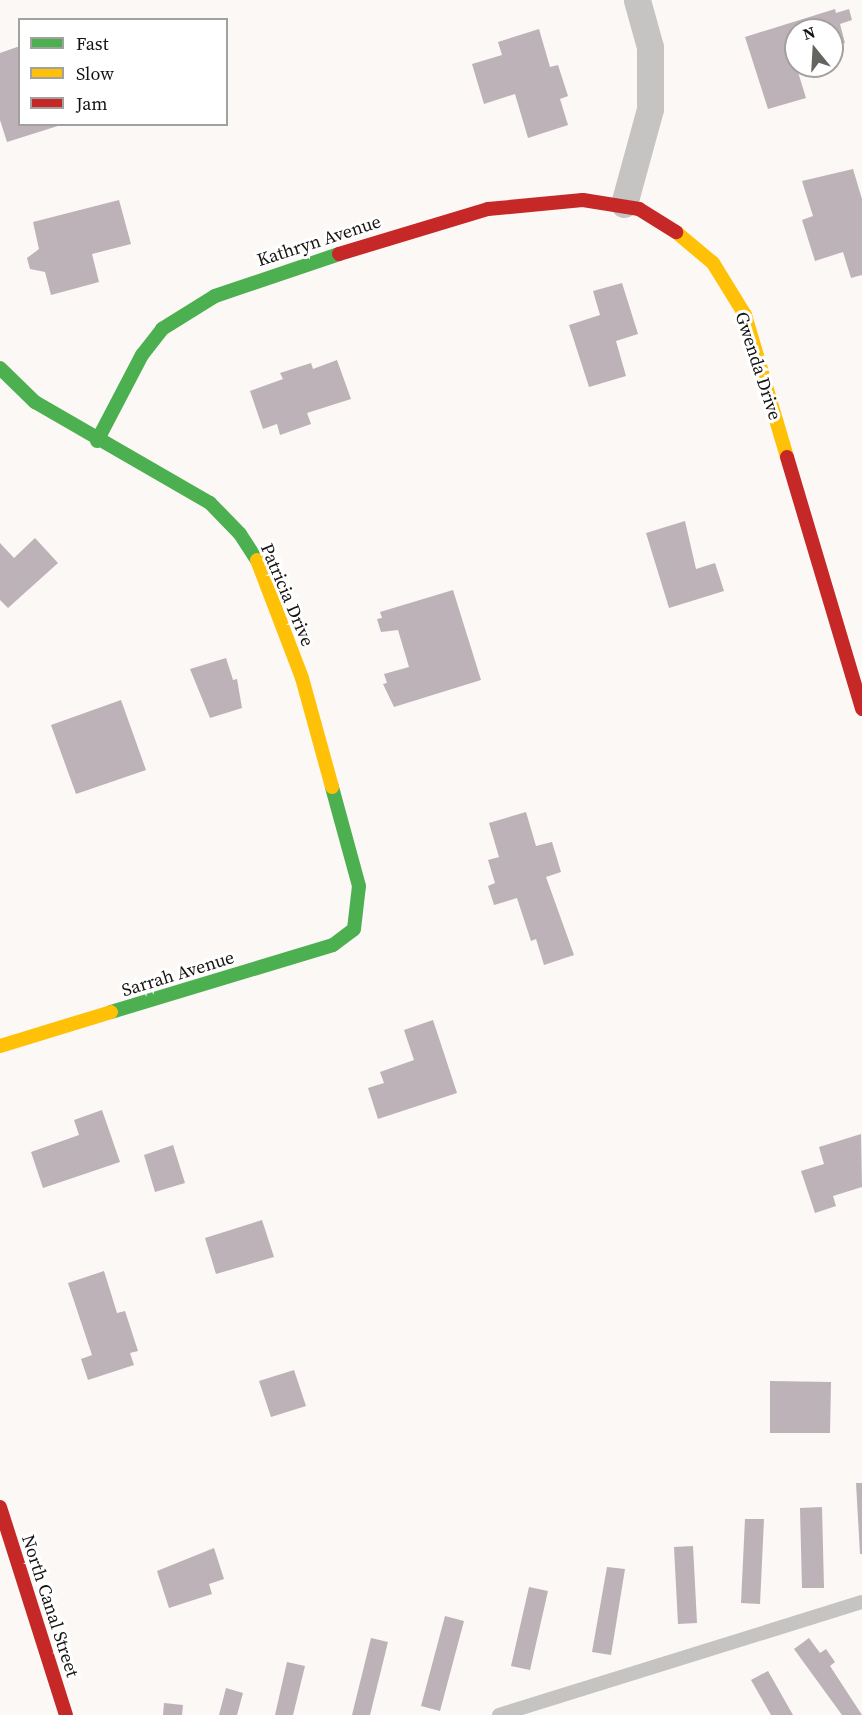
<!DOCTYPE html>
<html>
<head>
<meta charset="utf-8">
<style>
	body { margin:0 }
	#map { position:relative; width:862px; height:1715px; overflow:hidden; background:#fbf8f5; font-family:"Source Serif 4",serif }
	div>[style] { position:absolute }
	.building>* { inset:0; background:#bcb2b7 }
	.lane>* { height:14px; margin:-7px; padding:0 7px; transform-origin:7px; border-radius:7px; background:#c5c4c3 }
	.street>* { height:27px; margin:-13.5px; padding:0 13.5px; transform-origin:13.5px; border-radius:13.5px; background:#c5c4c3 }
	.fast>* { height:14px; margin:-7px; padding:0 7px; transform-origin:7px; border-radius:7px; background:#4caf50 }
	.slow>* { height:14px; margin:-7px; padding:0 7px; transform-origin:7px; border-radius:7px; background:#ffc107 }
	.jam>* { height:14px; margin:-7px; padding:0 7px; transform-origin:7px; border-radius:7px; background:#c62828 }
	span { translate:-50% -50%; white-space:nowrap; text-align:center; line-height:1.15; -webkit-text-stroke:6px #fff; paint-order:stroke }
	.street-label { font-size:18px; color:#151412 }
	.legend { position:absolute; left:18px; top:18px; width:210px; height:108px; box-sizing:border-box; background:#fff; border:2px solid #a1a1a0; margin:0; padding:8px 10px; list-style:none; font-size:18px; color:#151412 }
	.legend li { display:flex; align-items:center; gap:12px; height:30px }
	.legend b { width:30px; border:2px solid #a1a1a0 }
	.north { position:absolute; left:784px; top:18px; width:60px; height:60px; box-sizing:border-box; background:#fff; border:2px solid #a1a1a0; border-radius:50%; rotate:342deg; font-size:16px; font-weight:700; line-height:24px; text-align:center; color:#151412 }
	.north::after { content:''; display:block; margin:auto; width:21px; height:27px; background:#666461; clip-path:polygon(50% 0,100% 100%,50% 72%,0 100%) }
</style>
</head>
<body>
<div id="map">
	<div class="building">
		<div style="clip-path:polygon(835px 9px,836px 13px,849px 9px,852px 20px,840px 24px,845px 43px,832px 47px,832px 30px,796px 30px,794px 59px,806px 98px,768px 109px,745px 37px)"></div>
		<div style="clip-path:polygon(539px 29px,550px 67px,558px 65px,568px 96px,560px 99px,568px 125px,528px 138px,515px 94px,484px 104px,472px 64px,502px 55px,498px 42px)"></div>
		<div style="clip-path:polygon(20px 46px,20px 124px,61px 125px,7px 142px,0 120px,0 53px)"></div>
		<div style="clip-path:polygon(853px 169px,862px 199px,862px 275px,851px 278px,843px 252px,815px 261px,802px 220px,813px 216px,802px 181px)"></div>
		<div style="clip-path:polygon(119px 200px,131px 244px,92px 254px,99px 282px,51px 295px,45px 272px,30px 269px,27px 258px,39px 249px,33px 222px)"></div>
		<div style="clip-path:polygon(622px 283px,638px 334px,616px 341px,626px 376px,589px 387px,569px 325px,600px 315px,593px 291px)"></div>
		<div style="clip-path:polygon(337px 360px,351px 399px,307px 413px,311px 424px,280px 435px,277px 424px,263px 429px,250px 391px,283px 379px,280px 373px,311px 363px,313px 369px)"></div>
		<div style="clip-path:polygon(685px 521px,696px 569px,715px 563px,724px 591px,669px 608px,646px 533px)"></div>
		<div style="clip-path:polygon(35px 538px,58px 563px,8px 608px,0 600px,0 543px,14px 558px)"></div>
		<div style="clip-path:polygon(453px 590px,481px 680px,394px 707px,383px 684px,387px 683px,384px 674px,409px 667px,398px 630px,381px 632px,377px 619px,382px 618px,380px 612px)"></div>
		<div style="clip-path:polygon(226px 658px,233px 680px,237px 679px,242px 708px,210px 718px,190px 669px)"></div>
		<div style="clip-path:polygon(121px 700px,146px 770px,76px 794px,51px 725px)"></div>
		<div style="clip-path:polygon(526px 812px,536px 846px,552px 842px,561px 872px,546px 877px,574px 955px,544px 965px,536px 939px,531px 941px,517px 898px,494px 905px,488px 886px,495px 883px,488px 860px,499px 857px,489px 823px)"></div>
		<div style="clip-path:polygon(433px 1020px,457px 1093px,378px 1119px,368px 1088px,384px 1083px,380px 1072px,414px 1060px,404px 1030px)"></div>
		<div style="clip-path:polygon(102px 1110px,120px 1162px,43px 1188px,31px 1152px,79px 1135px,74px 1120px)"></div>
		<div style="clip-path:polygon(861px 1134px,862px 1187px,833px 1196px,836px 1206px,815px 1213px,801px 1171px,824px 1164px,819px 1147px)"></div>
		<div style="clip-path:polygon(173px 1145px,185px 1183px,155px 1192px,144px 1155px)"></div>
		<div style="clip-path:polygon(262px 1220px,274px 1257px,216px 1274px,205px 1238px)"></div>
		<div style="clip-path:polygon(104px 1271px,117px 1313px,125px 1311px,138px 1351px,130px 1353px,134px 1365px,88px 1380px,81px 1359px,92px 1355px,68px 1283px)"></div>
		<div style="clip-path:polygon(294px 1370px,306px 1406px,271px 1417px,259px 1381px)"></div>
		<div style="clip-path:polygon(770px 1381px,831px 1382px,830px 1433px,770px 1433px)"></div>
		<div style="clip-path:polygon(856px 1483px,862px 1483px,862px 1554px,860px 1554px)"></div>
		<div style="clip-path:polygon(822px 1507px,824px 1588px,802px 1588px,800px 1508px)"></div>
		<div style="clip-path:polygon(745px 1519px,764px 1519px,760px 1604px,741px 1603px)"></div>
		<div style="clip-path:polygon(693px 1546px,697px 1623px,678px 1624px,674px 1547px)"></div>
		<div style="clip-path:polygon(214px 1548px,224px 1579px,209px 1584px,212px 1594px,169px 1608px,157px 1571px)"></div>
		<div style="clip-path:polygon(607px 1567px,625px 1569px,611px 1655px,592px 1652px)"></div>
		<div style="clip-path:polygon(529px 1587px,548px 1591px,530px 1670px,511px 1666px)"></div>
		<div style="clip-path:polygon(445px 1616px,464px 1621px,440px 1711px,421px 1706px)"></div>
		<div style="clip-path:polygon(371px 1638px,388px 1642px,370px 1715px,352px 1715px)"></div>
		<div style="clip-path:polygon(809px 1638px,820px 1653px,826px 1649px,835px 1662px,830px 1666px,862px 1715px,842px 1715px,794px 1649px)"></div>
		<div style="clip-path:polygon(287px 1662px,305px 1666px,293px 1715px,275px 1715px)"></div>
		<div style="clip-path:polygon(768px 1671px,793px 1715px,771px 1715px,751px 1680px)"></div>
		<div style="clip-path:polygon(226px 1688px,243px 1693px,237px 1715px,219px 1715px)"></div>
		<div style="clip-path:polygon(164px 1703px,183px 1705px,182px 1715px,163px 1715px)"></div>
	</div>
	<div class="lane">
		<div style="left:499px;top:1715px;width:380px;rotate:-17.3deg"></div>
	</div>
	<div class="street">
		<div style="left:624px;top:204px;width:98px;rotate:-74.7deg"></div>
		<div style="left:650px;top:109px;width:62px;rotate:-90deg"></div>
		<div style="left:650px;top:47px;width:49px;rotate:-105.5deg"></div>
	</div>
	<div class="fast">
		<div style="left:0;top:368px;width:49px;rotate:44.2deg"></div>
		<div style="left:35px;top:402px;width:202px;rotate:30deg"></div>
		<div style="left:210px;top:503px;width:43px;rotate:45.9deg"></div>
		<div style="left:240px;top:534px;width:31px;rotate:57deg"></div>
		<div style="left:97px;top:441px;width:97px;rotate:-62.4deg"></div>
		<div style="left:142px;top:355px;width:33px;rotate:-52deg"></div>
		<div style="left:162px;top:329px;width:62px;rotate:-31.9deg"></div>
		<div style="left:215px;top:296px;width:131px;rotate:-18.7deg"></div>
		<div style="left:111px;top:1012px;width:232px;rotate:-16.8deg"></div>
		<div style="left:333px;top:945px;width:26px;rotate:-37deg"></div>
		<div style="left:354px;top:929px;width:43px;rotate:-83.4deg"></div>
		<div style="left:359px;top:886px;width:103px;rotate:-105.3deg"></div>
	</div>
	<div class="slow">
		<div style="left:676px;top:232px;width:48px;rotate:40deg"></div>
		<div style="left:713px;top:263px;width:61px;rotate:58.4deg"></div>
		<div style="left:745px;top:315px;width:148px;rotate:73.5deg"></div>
		<div style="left:257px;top:560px;width:126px;rotate:69.1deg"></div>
		<div style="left:302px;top:678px;width:113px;rotate:74.6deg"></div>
		<div style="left:0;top:1046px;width:116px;rotate:-17deg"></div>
	</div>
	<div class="jam">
		<div style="left:339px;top:254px;width:156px;rotate:-16.8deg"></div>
		<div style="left:488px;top:209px;width:95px;rotate:-5.4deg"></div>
		<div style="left:583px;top:200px;width:57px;rotate:9.1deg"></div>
		<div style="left:639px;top:209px;width:44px;rotate:31.9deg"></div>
		<div style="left:787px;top:457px;width:263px;rotate:73.4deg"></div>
		<div style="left:0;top:1507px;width:218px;rotate:72.4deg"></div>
	</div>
	<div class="street-label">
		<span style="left:319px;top:241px;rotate:-18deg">Kathryn Avenue</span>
		<span style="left:758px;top:366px;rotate:72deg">Gwenda Drive</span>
		<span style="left:287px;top:595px;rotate:67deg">Patricia Drive</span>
		<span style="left:178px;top:974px;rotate:-17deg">Sarrah Avenue</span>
		<span style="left:50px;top:1606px;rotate:72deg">North Canal Street</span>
	</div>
	<ul class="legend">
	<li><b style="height:8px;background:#4caf50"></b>Fast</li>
	<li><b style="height:8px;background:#ffc107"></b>Slow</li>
	<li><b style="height:8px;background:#c62828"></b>Jam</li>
	</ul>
	<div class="north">N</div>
</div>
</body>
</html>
